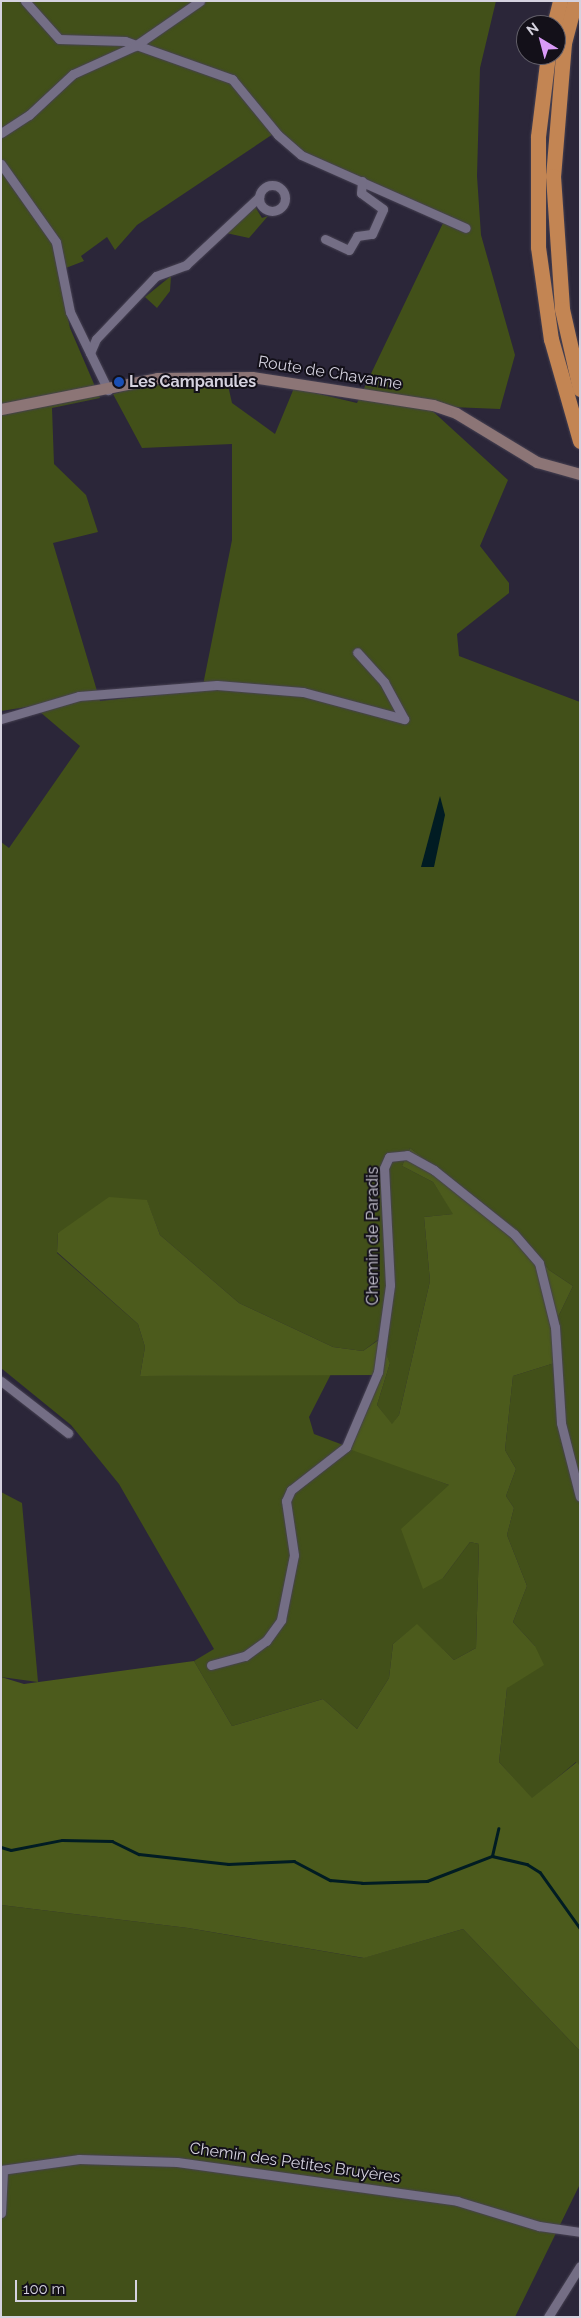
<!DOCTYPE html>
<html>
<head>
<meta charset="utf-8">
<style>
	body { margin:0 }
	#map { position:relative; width:581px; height:2318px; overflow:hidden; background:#2b2639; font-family:Raleway,sans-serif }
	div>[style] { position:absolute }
	.green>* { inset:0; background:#425019 }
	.forest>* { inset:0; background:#4c5b1c }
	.water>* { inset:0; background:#011c23 }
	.stream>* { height:2.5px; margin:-1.25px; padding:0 1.25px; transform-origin:1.25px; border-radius:1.25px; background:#011c23 }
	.roads { filter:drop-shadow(0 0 1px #464152) drop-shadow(0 0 1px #464152) }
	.minor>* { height:9px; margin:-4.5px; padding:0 4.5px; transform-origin:4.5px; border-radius:4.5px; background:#746e85 }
	.minor>.ring { margin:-4.5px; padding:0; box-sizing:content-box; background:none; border:9px solid #746e85; border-radius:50% }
	.secondary>* { height:11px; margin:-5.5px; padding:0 5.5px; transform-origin:5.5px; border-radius:5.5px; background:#8c7576 }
	.motorway>* { height:15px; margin:-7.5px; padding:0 7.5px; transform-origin:7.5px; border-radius:7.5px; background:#c38553 }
	.dots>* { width:14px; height:14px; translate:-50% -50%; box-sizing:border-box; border:2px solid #131019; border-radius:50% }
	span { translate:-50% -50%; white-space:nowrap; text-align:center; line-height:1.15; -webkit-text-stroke:4px #131019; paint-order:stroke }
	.street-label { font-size:16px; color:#d5d2df }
	.poi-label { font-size:16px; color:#d5d2df; font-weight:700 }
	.left { translate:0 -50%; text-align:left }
	.frame { position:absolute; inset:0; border:2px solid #d5d2df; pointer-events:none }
	.north { position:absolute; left:516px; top:15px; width:50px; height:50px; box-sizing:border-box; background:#131019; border:1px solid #615e68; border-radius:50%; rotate:323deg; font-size:14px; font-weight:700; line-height:20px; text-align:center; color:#d5d2df }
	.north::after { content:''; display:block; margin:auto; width:18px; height:22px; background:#d99af7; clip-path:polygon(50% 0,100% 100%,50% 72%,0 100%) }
	.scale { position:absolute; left:15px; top:2280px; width:122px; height:22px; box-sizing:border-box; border:2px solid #d5d2df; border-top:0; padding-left:6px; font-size:15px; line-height:18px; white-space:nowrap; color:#d5d2df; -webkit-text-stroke:4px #131019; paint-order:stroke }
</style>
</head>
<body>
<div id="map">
	<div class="green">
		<div style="clip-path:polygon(evenodd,1px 1px,496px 1px,480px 68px,477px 176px,481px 235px,515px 355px,500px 409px,427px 406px,508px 480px,480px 546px,509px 583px,509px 593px,457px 634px,459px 656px,580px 702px,580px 1766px,576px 1762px,532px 1799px,499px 1762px,507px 1688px,535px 1646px,513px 1622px,527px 1586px,507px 1535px,514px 1508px,506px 1496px,516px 1469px,505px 1450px,513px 1376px,561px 1361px,558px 1317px,573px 1286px,549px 1270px,517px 1229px,410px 1148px,402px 1166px,433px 1182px,454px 1214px,424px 1217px,430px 1281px,399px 1415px,392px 1425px,377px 1405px,390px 1363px,379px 1339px,363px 1351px,333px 1347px,239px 1303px,160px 1235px,147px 1201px,58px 1233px,57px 1253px,138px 1324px,145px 1347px,140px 1376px,331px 1374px,309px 1417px,314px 1434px,449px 1485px,443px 1578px,470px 1542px,479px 1544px,476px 1648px,454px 1660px,417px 1625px,393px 1644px,389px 1678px,357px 1729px,323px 1699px,232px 1726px,194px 1661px,214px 1649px,119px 1484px,71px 1425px,1px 1368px,1px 842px,9px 848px,80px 746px,33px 706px,1px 711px,1px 1px,279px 130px,308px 156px,444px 221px,357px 403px,294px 388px,275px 434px,232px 403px,227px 381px,159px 381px,113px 394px,142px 448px,232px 444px,232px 540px,202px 690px,100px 701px,53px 543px,98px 532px,86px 495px,54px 464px,52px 408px,100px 398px,70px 328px,58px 271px,84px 261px,81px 256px,107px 237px,115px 250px,137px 225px,279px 130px)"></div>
		<div style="clip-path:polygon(254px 205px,262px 218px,268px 216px,249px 238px,226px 233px)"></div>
		<div style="clip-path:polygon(171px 276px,170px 291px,157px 308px,145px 297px)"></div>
		<div style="clip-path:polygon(1px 1492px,22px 1503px,38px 1682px,1px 1677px)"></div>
		<div style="clip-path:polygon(1px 1905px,188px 1928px,363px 1958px,463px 1929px,580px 2051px,580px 2184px,515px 2317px,1px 2317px)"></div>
	</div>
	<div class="forest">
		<div style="clip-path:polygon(410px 1148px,517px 1229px,549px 1270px,573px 1286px,558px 1317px,561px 1361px,513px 1376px,505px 1450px,516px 1469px,506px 1496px,514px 1508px,507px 1535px,527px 1586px,513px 1622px,535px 1646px,544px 1665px,507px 1688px,499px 1762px,532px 1798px,577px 1762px,580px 1766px,580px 2051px,463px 1929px,364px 1958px,188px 1928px,1px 1905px,1px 1677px,24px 1684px,194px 1661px,232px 1726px,323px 1699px,357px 1729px,389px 1678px,393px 1644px,417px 1624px,454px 1660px,476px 1648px,479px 1544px,470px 1542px,443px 1578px,423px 1589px,401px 1529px,449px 1485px,349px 1449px,380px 1375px,140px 1376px,145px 1347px,138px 1324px,57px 1252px,58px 1233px,109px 1197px,147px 1200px,160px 1235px,239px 1303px,333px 1347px,363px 1351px,380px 1339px,390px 1363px,377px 1405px,392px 1424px,399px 1415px,430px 1281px,424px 1217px,453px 1214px,433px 1182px,402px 1166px)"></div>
	</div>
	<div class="water">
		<div style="clip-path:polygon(440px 796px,445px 815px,434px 867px,421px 867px)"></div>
	</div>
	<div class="stream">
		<div style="left:1px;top:1847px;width:10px;rotate:17deg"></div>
		<div style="left:11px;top:1850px;width:52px;rotate:-11.1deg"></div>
		<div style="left:62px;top:1840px;width:50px;rotate:1.1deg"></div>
		<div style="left:112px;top:1841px;width:30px;rotate:26deg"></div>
		<div style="left:139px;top:1854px;width:90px;rotate:6.4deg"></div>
		<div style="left:228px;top:1864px;width:66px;rotate:-2.6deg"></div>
		<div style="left:294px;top:1861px;width:41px;rotate:27.8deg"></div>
		<div style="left:330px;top:1880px;width:32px;rotate:5deg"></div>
		<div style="left:362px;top:1883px;width:65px;rotate:-1.8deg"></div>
		<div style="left:427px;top:1881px;width:70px;rotate:-21deg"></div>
		<div style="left:492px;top:1856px;width:36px;rotate:13deg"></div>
		<div style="left:527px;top:1864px;width:15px;rotate:32deg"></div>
		<div style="left:540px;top:1872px;width:69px;rotate:54.5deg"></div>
		<div style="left:492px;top:1856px;width:28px;rotate:-77deg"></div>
	</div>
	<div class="roads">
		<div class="minor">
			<div style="left:25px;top:1px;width:51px;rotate:48.2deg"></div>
			<div style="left:59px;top:39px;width:66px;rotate:1.7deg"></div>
			<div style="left:125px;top:41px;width:114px;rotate:19.6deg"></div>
			<div style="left:232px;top:79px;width:72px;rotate:50.6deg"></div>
			<div style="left:278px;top:135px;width:30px;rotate:41deg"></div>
			<div style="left:301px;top:155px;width:180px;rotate:23.9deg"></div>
			<div style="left:1px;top:133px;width:33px;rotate:-33deg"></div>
			<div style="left:29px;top:115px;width:60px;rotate:-43deg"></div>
			<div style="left:73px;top:74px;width:68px;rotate:-24.3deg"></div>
			<div style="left:135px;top:46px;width:79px;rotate:-34.7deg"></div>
			<div style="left:1px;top:164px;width:95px;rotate:54.8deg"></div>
			<div style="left:56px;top:242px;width:71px;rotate:78.7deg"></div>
			<div style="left:70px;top:312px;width:87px;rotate:64deg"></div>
			<div class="ring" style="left:259px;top:185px;width:17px;height:17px"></div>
			<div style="left:325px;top:239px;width:26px;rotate:25deg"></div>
			<div style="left:349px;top:250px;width:16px;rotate:-60deg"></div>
			<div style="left:357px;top:236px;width:15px;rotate:-8deg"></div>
			<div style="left:372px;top:234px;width:27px;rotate:-66deg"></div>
			<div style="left:383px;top:209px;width:27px;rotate:-144deg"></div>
			<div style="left:361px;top:193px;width:12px;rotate:-85deg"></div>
			<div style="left:90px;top:353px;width:15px;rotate:-67deg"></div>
			<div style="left:96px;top:339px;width:87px;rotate:-46.4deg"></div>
			<div style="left:156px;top:276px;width:32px;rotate:-20deg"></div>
			<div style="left:186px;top:265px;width:100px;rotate:-43deg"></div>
			<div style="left:1px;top:719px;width:81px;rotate:-16.4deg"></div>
			<div style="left:79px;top:696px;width:138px;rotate:-4.6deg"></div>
			<div style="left:217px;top:685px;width:86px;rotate:4.7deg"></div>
			<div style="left:303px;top:692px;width:105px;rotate:15deg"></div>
			<div style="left:404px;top:719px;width:42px;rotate:-118.4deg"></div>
			<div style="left:384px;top:682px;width:40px;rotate:-132deg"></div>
			<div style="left:1px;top:1381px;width:85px;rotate:37.8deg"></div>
			<div style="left:211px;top:1665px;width:35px;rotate:-15deg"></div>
			<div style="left:245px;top:1656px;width:26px;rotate:-36deg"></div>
			<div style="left:266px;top:1641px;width:26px;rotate:-54deg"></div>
			<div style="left:281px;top:1620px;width:66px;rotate:-78.7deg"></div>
			<div style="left:294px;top:1555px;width:55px;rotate:-98.4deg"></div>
			<div style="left:286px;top:1501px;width:12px;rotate:-66deg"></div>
			<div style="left:291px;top:1490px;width:70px;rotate:-38deg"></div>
			<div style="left:346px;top:1447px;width:82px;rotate:-66.9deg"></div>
			<div style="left:378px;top:1372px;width:88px;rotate:-82.1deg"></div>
			<div style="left:390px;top:1285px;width:117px;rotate:-92.9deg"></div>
			<div style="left:384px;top:1168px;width:12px;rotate:-66deg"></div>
			<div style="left:389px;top:1157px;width:18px;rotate:-6deg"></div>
			<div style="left:407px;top:1155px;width:31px;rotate:29deg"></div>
			<div style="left:434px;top:1170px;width:102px;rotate:38.7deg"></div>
			<div style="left:514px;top:1234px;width:38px;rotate:49deg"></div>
			<div style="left:539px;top:1263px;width:66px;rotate:76deg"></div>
			<div style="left:555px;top:1327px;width:96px;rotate:86.4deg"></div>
			<div style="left:561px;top:1423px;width:76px;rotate:75.6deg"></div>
			<div style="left:1px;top:2170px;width:79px;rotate:-8deg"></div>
			<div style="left:79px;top:2159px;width:98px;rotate:1.8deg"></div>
			<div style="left:177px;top:2162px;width:283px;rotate:7.9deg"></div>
			<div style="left:457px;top:2201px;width:86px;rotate:17deg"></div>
			<div style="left:539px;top:2226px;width:41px;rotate:8.3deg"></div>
			<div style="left:1px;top:2213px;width:43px;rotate:-87.3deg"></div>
			<div style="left:548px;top:2317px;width:60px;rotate:-57.9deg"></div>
		</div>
		<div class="secondary">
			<div style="left:1px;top:409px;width:159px;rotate:-11.2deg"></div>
			<div style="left:157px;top:378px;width:95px;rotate:-0.6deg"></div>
			<div style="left:252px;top:377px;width:183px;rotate:8.8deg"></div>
			<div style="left:433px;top:405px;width:24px;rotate:19deg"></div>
			<div style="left:456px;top:413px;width:95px;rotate:31.2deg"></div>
			<div style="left:537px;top:462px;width:45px;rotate:15.6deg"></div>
		</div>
		<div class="motorway">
			<div style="left:575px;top:1px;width:43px;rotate:104.7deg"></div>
			<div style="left:564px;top:43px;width:133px;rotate:94.7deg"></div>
			<div style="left:553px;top:176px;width:133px;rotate:86.1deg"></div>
			<div style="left:562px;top:309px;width:82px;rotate:77.3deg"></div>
			<div style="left:554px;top:25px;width:25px;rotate:-76deg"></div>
			<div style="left:548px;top:55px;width:83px;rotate:97deg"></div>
			<div style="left:538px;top:137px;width:110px;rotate:90deg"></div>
			<div style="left:538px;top:247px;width:93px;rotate:82deg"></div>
			<div style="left:551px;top:339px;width:106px;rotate:74.1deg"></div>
		</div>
	</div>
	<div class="dots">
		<div style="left:119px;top:382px;background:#1a4fb4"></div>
	</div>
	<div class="street-label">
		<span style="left:330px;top:373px;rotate:9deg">Route de Chavanne</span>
		<span style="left:373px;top:1236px;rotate:-90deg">Chemin de Paradis</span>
		<span style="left:295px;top:2163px;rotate:8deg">Chemin des Petites Bruyères</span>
	</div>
	<div class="poi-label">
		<span class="left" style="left:129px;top:382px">Les Campanules</span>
	</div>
	<div class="frame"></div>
	<div class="north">N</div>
	<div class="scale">100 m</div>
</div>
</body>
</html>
